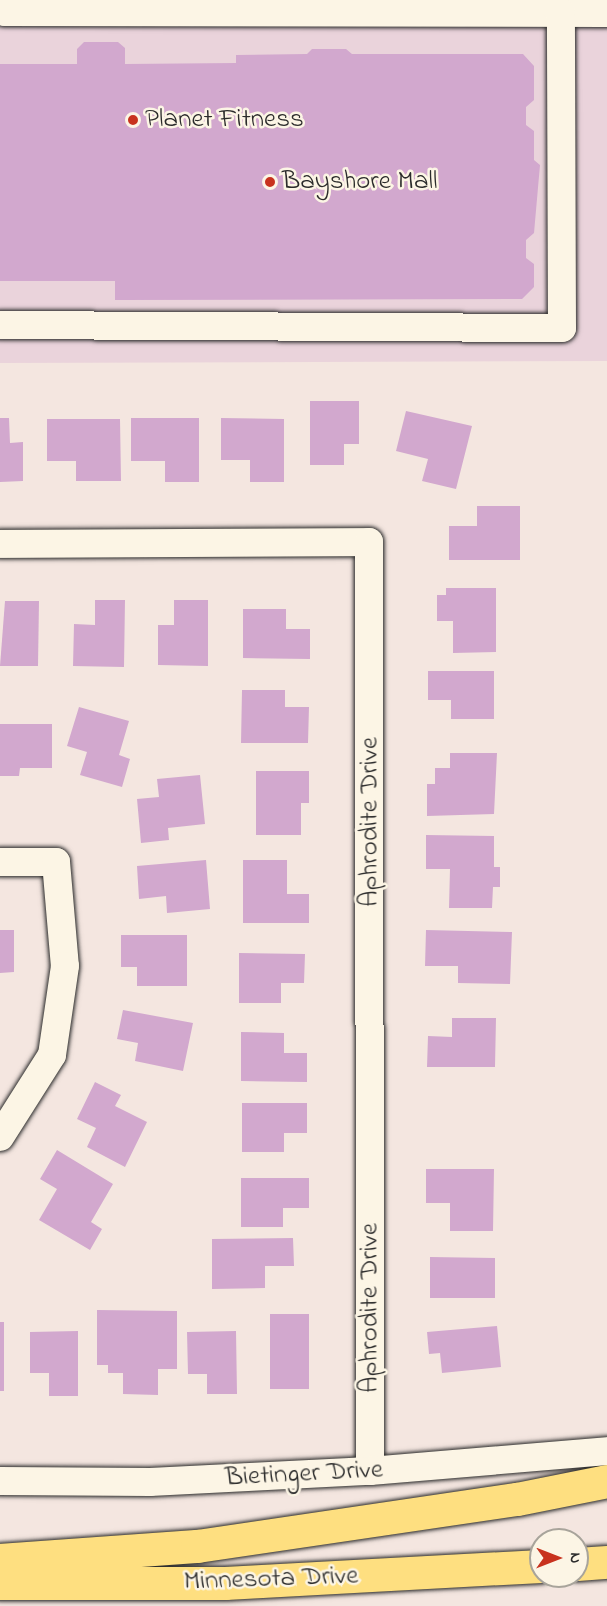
<!DOCTYPE html>
<html>
<head>
<meta charset="utf-8">
<style>
	body { margin:0 }
	#map { position:relative; width:607px; height:1606px; overflow:hidden; background:#f4e6e0; font-family:"Indie Flower",sans-serif }
	div>[style] { position:absolute }
	.built>* { inset:0; background:#ead3db }
	.building>* { inset:0; background:#d2a8ce }
	.roads { filter:drop-shadow(0 0 2px #2b2b2b) drop-shadow(0 0 2px #2b2b2b) }
	.minor>* { height:28px; margin:-14px; padding:0 14px; transform-origin:14px; border-radius:14px; background:#fcf5e5 }
	.highway>* { height:33px; margin:-16.5px; padding:0 16.5px; transform-origin:16.5px; border-radius:16.5px; background:#fedf80 }
	.dots>* { width:16px; height:16px; translate:-50% -50%; box-sizing:border-box; border:3px solid #fcf5e5; border-radius:50% }
	span { translate:-50% -50%; white-space:nowrap; text-align:center; line-height:1.15; -webkit-text-stroke:5px #fcf5e5; paint-order:stroke }
	.poi-label { font-size:27px; color:#2b2b2b }
	.left { translate:0 -50%; text-align:left }
	.street-label { font-size:27px; color:#2b2b2b }
	.north { position:absolute; left:529px; top:1528px; width:60px; height:60px; box-sizing:border-box; background:#fcf5e5; border:2px solid #a8a49b; border-radius:50%; rotate:90deg; font-size:16px; font-weight:700; line-height:24px; text-align:center; color:#2b2b2b }
	.north::after { content:''; display:block; margin:auto; width:21px; height:27px; background:#c8321e; clip-path:polygon(50% 0,100% 100%,50% 72%,0 100%) }
</style>
</head>
<body>
<div id="map">
	<div class="built">
		<div style="clip-path:polygon(0 0,607px 0,607px 361px,0 363px)"></div>
	</div>
	<div class="building">
		<div style="clip-path:polygon(84px 42px,118px 42px,125px 48px,125px 64px,236px 63px,236px 55px,307px 54px,312px 49px,346px 49px,352px 54px,523px 54px,534px 66px,534px 100px,526px 107px,526px 125px,534px 131px,534px 160px,540px 165px,534px 233px,526px 240px,526px 258px,534px 264px,534px 287px,522px 299px,115px 300px,115px 281px,0 281px,0 64px,77px 64px,77px 49px)"></div>
		<div style="clip-path:polygon(310px 401px,359px 401px,359px 444px,344px 444px,344px 465px,310px 465px)"></div>
		<div style="clip-path:polygon(406px 411px,472px 426px,456px 489px,422px 481px,428px 459px,396px 451px)"></div>
		<div style="clip-path:polygon(0 418px,9px 418px,10px 443px,23px 442px,23px 481px,0 482px)"></div>
		<div style="clip-path:polygon(131px 418px,199px 418px,199px 482px,165px 482px,165px 461px,131px 461px)"></div>
		<div style="clip-path:polygon(221px 418px,284px 419px,284px 482px,250px 482px,250px 460px,221px 460px)"></div>
		<div style="clip-path:polygon(47px 419px,120px 419px,121px 481px,76px 481px,76px 461px,47px 461px)"></div>
		<div style="clip-path:polygon(477px 506px,520px 506px,520px 560px,449px 560px,449px 526px,477px 526px)"></div>
		<div style="clip-path:polygon(446px 588px,496px 588px,496px 652px,453px 653px,453px 621px,437px 621px,437px 595px,446px 595px)"></div>
		<div style="clip-path:polygon(95px 600px,125px 600px,124px 667px,73px 666px,74px 624px,95px 625px)"></div>
		<div style="clip-path:polygon(174px 600px,208px 600px,208px 666px,158px 665px,158px 625px,174px 625px)"></div>
		<div style="clip-path:polygon(5px 601px,39px 601px,38px 666px,0 666px)"></div>
		<div style="clip-path:polygon(243px 609px,286px 609px,286px 629px,310px 629px,310px 659px,243px 658px)"></div>
		<div style="clip-path:polygon(428px 671px,494px 671px,494px 719px,451px 719px,451px 700px,428px 700px)"></div>
		<div style="clip-path:polygon(242px 690px,285px 690px,285px 707px,309px 707px,308px 743px,241px 743px)"></div>
		<div style="clip-path:polygon(79px 707px,129px 721px,119px 755px,130px 759px,122px 787px,80px 775px,87px 752px,67px 746px)"></div>
		<div style="clip-path:polygon(0 724px,52px 724px,52px 768px,20px 768px,19px 776px,0 776px)"></div>
		<div style="clip-path:polygon(450px 753px,497px 753px,494px 814px,427px 816px,427px 784px,435px 784px,435px 768px,450px 768px)"></div>
		<div style="clip-path:polygon(256px 771px,309px 771px,309px 803px,301px 803px,301px 835px,256px 835px)"></div>
		<div style="clip-path:polygon(200px 775px,205px 824px,168px 828px,169px 840px,141px 843px,137px 799px,159px 797px,157px 779px)"></div>
		<div style="clip-path:polygon(426px 835px,494px 836px,494px 867px,500px 867px,500px 887px,493px 887px,492px 908px,449px 908px,450px 869px,426px 869px)"></div>
		<div style="clip-path:polygon(206px 860px,210px 909px,167px 913px,166px 896px,139px 899px,137px 866px)"></div>
		<div style="clip-path:polygon(243px 860px,287px 860px,287px 894px,309px 894px,309px 923px,243px 923px)"></div>
		<div style="clip-path:polygon(0 930px,14px 930px,14px 972px,0 973px)"></div>
		<div style="clip-path:polygon(426px 930px,512px 932px,510px 984px,458px 983px,458px 966px,425px 966px)"></div>
		<div style="clip-path:polygon(121px 935px,187px 935px,187px 986px,137px 986px,137px 967px,121px 967px)"></div>
		<div style="clip-path:polygon(239px 953px,305px 954px,304px 983px,281px 983px,281px 1003px,239px 1003px)"></div>
		<div style="clip-path:polygon(123px 1010px,193px 1023px,183px 1071px,135px 1061px,138px 1043px,117px 1039px)"></div>
		<div style="clip-path:polygon(452px 1018px,496px 1018px,495px 1067px,427px 1067px,428px 1036px,452px 1037px)"></div>
		<div style="clip-path:polygon(241px 1032px,284px 1033px,284px 1053px,307px 1053px,307px 1082px,241px 1081px)"></div>
		<div style="clip-path:polygon(95px 1082px,121px 1095px,115px 1106px,147px 1122px,125px 1167px,87px 1147px,96px 1128px,77px 1119px)"></div>
		<div style="clip-path:polygon(242px 1103px,307px 1103px,307px 1133px,284px 1133px,284px 1152px,242px 1152px)"></div>
		<div style="clip-path:polygon(57px 1150px,113px 1184px,91px 1222px,102px 1229px,90px 1250px,39px 1220px,57px 1189px,40px 1179px)"></div>
		<div style="clip-path:polygon(426px 1169px,494px 1169px,493px 1231px,450px 1231px,450px 1203px,426px 1203px)"></div>
		<div style="clip-path:polygon(241px 1178px,309px 1178px,309px 1208px,283px 1208px,283px 1227px,241px 1227px)"></div>
		<div style="clip-path:polygon(293px 1238px,294px 1266px,265px 1266px,265px 1288px,212px 1289px,212px 1239px)"></div>
		<div style="clip-path:polygon(430px 1257px,495px 1258px,495px 1298px,430px 1298px)"></div>
		<div style="clip-path:polygon(97px 1310px,177px 1311px,177px 1369px,158px 1369px,158px 1395px,123px 1394px,123px 1373px,108px 1373px,108px 1365px,97px 1365px)"></div>
		<div style="clip-path:polygon(270px 1314px,309px 1314px,309px 1389px,270px 1389px)"></div>
		<div style="clip-path:polygon(0 1322px,4px 1322px,4px 1391px,0 1391px)"></div>
		<div style="clip-path:polygon(497px 1326px,501px 1367px,442px 1373px,440px 1353px,429px 1354px,427px 1332px)"></div>
		<div style="clip-path:polygon(78px 1331px,78px 1396px,49px 1396px,49px 1373px,30px 1373px,30px 1332px)"></div>
		<div style="clip-path:polygon(236px 1331px,237px 1394px,207px 1394px,207px 1374px,188px 1374px,187px 1332px)"></div>
	</div>
	<div class="roads">
		<div class="minor">
			<div style="left:5px;top:0;width:12px;rotate:90deg"></div>
			<div style="left:5px;top:12px;width:602px;rotate:0.1deg"></div>
			<div style="left:0;top:325px;width:562px;rotate:0.31deg"></div>
			<div style="left:562px;top:328px;width:315px;rotate:-90.2deg"></div>
			<div style="left:561px;top:13px;width:18px;rotate:-133deg"></div>
			<div style="left:0;top:544px;width:369px;rotate:-0.3deg"></div>
			<div style="left:369px;top:542px;width:929px;rotate:89.94deg"></div>
			<div style="left:0;top:862px;width:56px"></div>
			<div style="left:56px;top:862px;width:104px;rotate:85.1deg"></div>
			<div style="left:65px;top:966px;width:90px;rotate:98.3deg"></div>
			<div style="left:52px;top:1055px;width:97px;rotate:122.4deg"></div>
			<div style="left:0;top:1481px;width:150px;rotate:0.4deg"></div>
			<div style="left:150px;top:1482px;width:220px;rotate:-2.9deg"></div>
			<div style="left:370px;top:1471px;width:238px;rotate:-4.8deg"></div>
		</div>
		<div class="highway">
			<div style="left:0;top:1560px;width:197px;rotate:-4.1deg"></div>
			<div style="left:197px;top:1546px;width:323px;rotate:-8.4deg"></div>
			<div style="left:517px;top:1499px;width:92px;rotate:-11.3deg"></div>
			<div style="left:577px;top:1564px;width:30px;rotate:-4deg"></div>
			<div style="left:0;top:1583px;width:225px"></div>
			<div style="left:225px;top:1583px;width:316px;rotate:-3.1deg"></div>
		</div>
	</div>
	<div class="dots">
		<div style="left:133px;top:120px;background:#c8321e"></div>
		<div style="left:270px;top:182px;background:#c8321e"></div>
	</div>
	<div class="poi-label">
		<span class="left" style="left:145px;top:120px">Planet Fitness</span>
		<span class="left" style="left:282px;top:182px">Bayshore Mall</span>
	</div>
	<div class="street-label">
		<span style="left:370px;top:822px;rotate:-90deg">Aphrodite Drive</span>
		<span style="left:370px;top:1308px;rotate:-90deg">Aphrodite Drive</span>
		<span style="left:304px;top:1474px;rotate:-3deg">Bietinger Drive</span>
		<span style="left:271px;top:1579px;rotate:-2deg">Minnesota Drive</span>
	</div>
	<div class="north">N</div>
</div>
</body>
</html>
